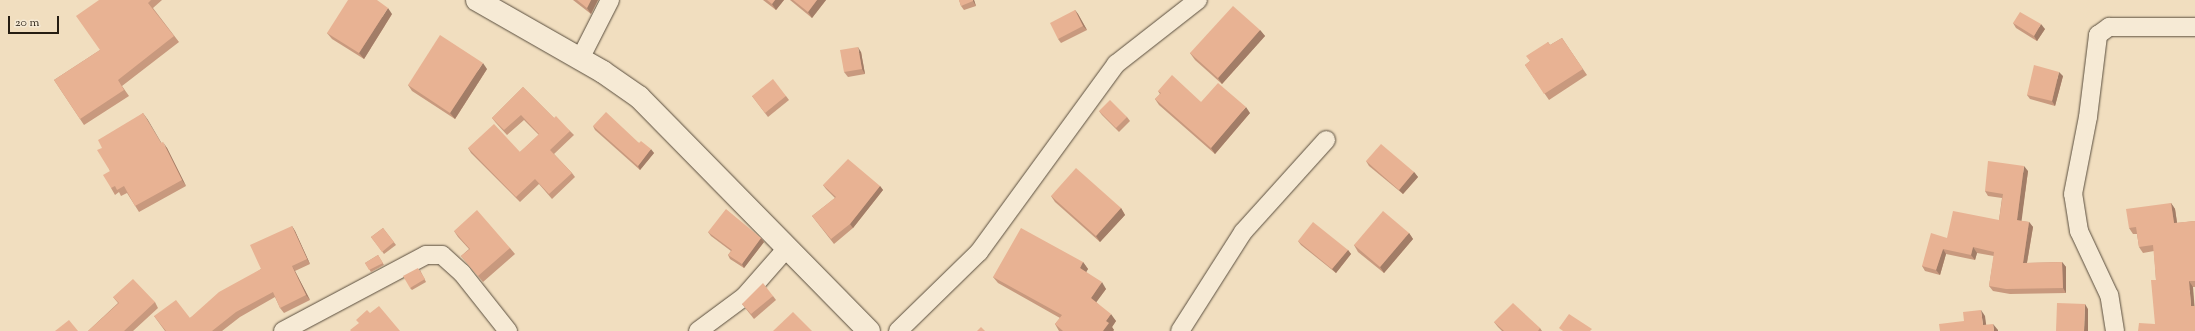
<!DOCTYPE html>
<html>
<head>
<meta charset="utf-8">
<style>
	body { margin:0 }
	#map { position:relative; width:2195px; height:331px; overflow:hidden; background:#f1debf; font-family:"Sorts Mill Goudy",serif }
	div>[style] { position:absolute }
	.roads { filter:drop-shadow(0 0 1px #594d3d) drop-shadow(0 0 1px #594d3d) }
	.minor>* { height:18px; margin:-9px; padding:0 9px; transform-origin:9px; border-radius:9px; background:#f6ead5 }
	.tertiary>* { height:22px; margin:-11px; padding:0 11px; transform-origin:11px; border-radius:11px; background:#f6ead5 }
	.wall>* { inset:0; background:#c8997e }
	.shaded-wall>* { inset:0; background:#a27d67 }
	.building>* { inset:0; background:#e8b293 }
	span { translate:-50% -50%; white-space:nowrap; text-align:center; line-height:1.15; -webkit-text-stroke:3px #f6ead5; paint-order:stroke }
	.scale { position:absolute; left:8px; top:16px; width:51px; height:18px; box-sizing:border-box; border:2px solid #261d12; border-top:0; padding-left:5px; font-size:12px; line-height:14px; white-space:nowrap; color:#261d12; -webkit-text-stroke:3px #f6ead5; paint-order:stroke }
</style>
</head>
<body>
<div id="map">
	<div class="roads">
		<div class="minor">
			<div style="left:580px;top:59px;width:66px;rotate:-63deg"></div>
			<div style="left:283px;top:331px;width:162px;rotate:-28deg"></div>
			<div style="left:426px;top:255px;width:16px"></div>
			<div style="left:442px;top:255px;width:27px;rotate:42deg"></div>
			<div style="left:462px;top:273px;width:74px;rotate:51.6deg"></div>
			<div style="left:698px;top:331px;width:57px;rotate:-36.5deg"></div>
			<div style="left:744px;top:297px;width:64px;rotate:-48.8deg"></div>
			<div style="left:898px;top:331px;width:113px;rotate:-44.3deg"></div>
			<div style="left:979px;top:252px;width:233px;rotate:-53.9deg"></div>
			<div style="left:1116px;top:64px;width:104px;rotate:-38deg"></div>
			<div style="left:1180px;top:331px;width:117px;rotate:-57.5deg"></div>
			<div style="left:1243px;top:232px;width:124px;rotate:-47.9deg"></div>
			<div style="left:2115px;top:331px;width:36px;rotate:-99deg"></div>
			<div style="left:2109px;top:295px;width:71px;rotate:-115.1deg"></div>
			<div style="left:2079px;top:231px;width:37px;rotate:-99deg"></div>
			<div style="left:2073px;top:194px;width:78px;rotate:-79deg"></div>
			<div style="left:2088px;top:117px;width:83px;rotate:-83deg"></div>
			<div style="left:2098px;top:35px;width:14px;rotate:-36deg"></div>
			<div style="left:2109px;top:27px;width:86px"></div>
		</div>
		<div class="tertiary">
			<div style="left:477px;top:0;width:145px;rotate:29.7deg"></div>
			<div style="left:603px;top:72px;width:44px;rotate:34.8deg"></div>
			<div style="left:639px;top:97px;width:328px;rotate:45.5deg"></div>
		</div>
	</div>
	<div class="wall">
		<div style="clip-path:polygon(99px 0,162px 0,153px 8px,179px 42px,122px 86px,129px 96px,84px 125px,54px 80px,100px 50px)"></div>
		<div style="clip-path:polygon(573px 0,598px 0,591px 14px)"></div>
		<div style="clip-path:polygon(763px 0,784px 0,776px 10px)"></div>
		<div style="clip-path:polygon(790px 0,826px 0,812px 18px)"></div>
		<div style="clip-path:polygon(959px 0,974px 0,976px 6px,964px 10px,961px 6px)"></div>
		<div style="clip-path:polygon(1075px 10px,1078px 14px,1087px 30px,1061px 43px,1058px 39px)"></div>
		<div style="clip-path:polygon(392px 14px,364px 59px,332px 39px,327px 33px)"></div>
		<div style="clip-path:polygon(2013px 23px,2045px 29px,2037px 41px,2016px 28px)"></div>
		<div style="clip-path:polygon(1260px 30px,1265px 36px,1222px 84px,1195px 60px,1190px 53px)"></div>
		<div style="clip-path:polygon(1562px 38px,1587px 75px,1549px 100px,1525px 65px,1530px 61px,1548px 42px,1550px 45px)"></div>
		<div style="clip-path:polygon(861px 52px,865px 74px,848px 77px,844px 72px)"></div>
		<div style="clip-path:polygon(487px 69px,455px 119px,412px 91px,408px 85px)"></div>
		<div style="clip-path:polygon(2063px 76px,2055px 106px,2030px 99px,2027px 95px)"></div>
		<div style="clip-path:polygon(523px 87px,554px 118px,570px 131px,574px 135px,554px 154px,572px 173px,575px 177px,552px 199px,539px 184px,520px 202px,471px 153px,468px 148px,520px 152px,539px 135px,524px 120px,507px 135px,496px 123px,492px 118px)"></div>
		<div style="clip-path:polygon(1158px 91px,1201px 102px,1250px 113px,1215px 154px,1159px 105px,1155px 99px,1160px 94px)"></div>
		<div style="clip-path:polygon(752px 96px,786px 96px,789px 100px,768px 117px)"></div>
		<div style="clip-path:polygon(1099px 111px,1127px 117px,1130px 121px,1119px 132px,1102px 115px)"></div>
		<div style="clip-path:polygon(143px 113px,161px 143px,167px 148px,186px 186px,139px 212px,127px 193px,121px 196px,119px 192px,115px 195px,111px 188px,110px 171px,102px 148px)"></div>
		<div style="clip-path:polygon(593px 126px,639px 143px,654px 153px,640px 170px,595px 130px)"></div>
		<div style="clip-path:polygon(1366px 161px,1414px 172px,1418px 177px,1403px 194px,1369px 166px)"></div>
		<div style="clip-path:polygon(2028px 171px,2021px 221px,2029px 222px,2033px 227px,2027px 263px,2062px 262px,2066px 267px,2066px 293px,2010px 294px,1993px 291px,1989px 286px,1994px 256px,1977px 253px,1975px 260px,1946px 254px,1940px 275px,1925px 271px,1922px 266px,1947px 238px,1999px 220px,2002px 198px,1988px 196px,1985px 191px)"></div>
		<div style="clip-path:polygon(823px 185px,880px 186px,883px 190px,853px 228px,834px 244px,812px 216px,835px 198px,826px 189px)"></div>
		<div style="clip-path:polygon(1051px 196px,1121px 208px,1125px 215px,1100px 242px,1055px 202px)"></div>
		<div style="clip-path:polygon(2171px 203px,2175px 209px,2177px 223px,2195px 221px,2195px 287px,2193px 287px,2155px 324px,2156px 280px,2154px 251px,2143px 253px,2139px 247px,2137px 234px,2133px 234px,2129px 228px)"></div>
		<div style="clip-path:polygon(292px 226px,295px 231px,310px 264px,295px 271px,310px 300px,284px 313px,280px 308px,275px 297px,240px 317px,222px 331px,165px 331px,154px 316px,190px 318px,261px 269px)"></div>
		<div style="clip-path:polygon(383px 228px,396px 245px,384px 254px,371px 237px)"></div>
		<div style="clip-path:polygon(454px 231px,510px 248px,515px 254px,483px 282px,466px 262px,461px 256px,469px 249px,458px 237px)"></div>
		<div style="clip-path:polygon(708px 232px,761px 238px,764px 242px,744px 268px,730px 259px,728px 255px,731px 251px,711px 236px)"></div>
		<div style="clip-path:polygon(1409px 233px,1413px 239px,1384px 273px,1358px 252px,1354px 245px)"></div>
		<div style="clip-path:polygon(1298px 241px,1348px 250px,1351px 254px,1336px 273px,1301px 245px)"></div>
		<div style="clip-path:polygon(378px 255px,384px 265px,371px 272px,365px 263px)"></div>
		<div style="clip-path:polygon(1083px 262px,1088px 269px,1086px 272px,1106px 289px,1096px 302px,1116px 321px,1112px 327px,1114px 330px,1113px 331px,1059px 331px,1055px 324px,1060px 318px,998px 283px,993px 277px)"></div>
		<div style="clip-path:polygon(420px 270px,426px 282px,412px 290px,410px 288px)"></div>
		<div style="clip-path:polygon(773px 296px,776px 300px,754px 319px,742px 304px)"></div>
		<div style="clip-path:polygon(113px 297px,155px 302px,158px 308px,133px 331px,88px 331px,118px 303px)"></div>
		<div style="clip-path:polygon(1494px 322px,1540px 328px,1542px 331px,1502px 331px,1498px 327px)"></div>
	</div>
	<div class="shaded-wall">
		<div style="clip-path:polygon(591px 0,598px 0,591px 14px,587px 8px)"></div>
		<div style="clip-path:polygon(775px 0,784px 0,776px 10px,772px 4px)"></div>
		<div style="clip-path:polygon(817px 0,826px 0,812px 18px,808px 12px)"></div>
		<div style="clip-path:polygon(973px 0,974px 0,976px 6px,973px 1px)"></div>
		<div style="clip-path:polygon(388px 8px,392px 14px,364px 59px,359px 53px)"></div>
		<div style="clip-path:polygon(1075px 10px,1078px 14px,1087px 30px,1083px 26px)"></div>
		<div style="clip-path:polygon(2041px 24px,2045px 29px,2037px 41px,2034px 36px)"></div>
		<div style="clip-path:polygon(1260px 30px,1265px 36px,1222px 84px,1218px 78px)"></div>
		<div style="clip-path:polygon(858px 47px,861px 52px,865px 74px,862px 69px)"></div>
		<div style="clip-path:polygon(483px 63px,487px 69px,455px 119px,450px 113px)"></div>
		<div style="clip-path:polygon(2059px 72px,2063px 76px,2055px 106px,2052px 101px)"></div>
		<div style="clip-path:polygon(1246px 107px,1250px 113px,1215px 154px,1211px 148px)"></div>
		<div style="clip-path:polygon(143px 113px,148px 120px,165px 149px,161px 143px)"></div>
		<div style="clip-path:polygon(163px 142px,167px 148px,186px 186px,182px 180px)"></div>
		<div style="clip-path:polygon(651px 149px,654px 153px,640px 170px,638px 166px)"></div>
		<div style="clip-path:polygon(2024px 166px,2028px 171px,2021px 225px,2017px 220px)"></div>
		<div style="clip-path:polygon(1414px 172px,1418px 177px,1403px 194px,1399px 190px)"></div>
		<div style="clip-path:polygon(880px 186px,883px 190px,853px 228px,850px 224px)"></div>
		<div style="clip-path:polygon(2171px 203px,2175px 209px,2178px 229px,2174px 223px)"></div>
		<div style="clip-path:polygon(1121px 208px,1125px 215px,1100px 242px,1096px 236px)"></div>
		<div style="clip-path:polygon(2029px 222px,2033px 227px,2026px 268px,2023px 263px)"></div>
		<div style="clip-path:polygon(292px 226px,295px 231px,310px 264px,307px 259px)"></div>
		<div style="clip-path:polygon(1409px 233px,1413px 239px,1384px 273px,1380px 267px)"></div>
		<div style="clip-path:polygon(761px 238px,764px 242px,744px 268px,742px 264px)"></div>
		<div style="clip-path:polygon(1973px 247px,1977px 253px,1975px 260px,1971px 255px)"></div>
		<div style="clip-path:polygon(1943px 249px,1946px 254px,1940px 275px,1936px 270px)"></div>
		<div style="clip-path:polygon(1348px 250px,1351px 254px,1336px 273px,1332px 269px)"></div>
		<div style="clip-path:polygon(1083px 262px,1088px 269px,1085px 274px,1080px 268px)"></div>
		<div style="clip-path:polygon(2062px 262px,2066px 267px,2066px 293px,2063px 288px)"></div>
		<div style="clip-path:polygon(292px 266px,295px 271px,310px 300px,306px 295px)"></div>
		<div style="clip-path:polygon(2189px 281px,2193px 287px,2195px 312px,2191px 306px)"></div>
		<div style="clip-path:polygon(1102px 282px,1106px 289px,1095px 304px,1091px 298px)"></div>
		<div style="clip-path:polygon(2085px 304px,2088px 309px,2088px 331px,2084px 331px)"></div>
		<div style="clip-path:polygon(1981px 310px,1985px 316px,1987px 331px,1983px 325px)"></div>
		<div style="clip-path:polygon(1111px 314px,1116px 321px,1112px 327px,1114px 330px,1113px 331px,1103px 331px,1106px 321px)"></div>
		<div style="clip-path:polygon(1993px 324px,1998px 330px,1998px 331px,1994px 331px)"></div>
	</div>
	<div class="building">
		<div style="clip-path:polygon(99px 0,151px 0,148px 3px,174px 36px,118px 80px,124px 90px,80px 119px,54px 80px,100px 50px,76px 16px)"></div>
		<div style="clip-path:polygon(348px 0,377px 0,388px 8px,359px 53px,327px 33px)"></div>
		<div style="clip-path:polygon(577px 0,591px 0,587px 8px)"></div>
		<div style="clip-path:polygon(767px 0,775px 0,772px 4px)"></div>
		<div style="clip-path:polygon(793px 0,817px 0,808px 12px)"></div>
		<div style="clip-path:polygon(959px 0,973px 0,973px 1px,961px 6px)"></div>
		<div style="clip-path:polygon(1233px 6px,1260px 30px,1218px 78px,1190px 53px)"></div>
		<div style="clip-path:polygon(1075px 10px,1083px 26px,1058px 39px,1050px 23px)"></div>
		<div style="clip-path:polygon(2020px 12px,2041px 24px,2034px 36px,2013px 23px)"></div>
		<div style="clip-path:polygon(440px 35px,483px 63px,450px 113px,408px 85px)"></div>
		<div style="clip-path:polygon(1562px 38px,1583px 69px,1544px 94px,1525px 65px,1530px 61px,1526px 56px,1548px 42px,1550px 45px)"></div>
		<div style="clip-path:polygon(858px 47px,862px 69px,844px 72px,840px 50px)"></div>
		<div style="clip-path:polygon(2034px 65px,2059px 72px,2052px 101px,2027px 95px)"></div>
		<div style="clip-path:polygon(1172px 75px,1201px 102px,1218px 83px,1246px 107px,1211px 148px,1155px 99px,1161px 93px,1158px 91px)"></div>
		<div style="clip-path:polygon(773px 79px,786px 96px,765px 113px,752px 96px)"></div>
		<div style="clip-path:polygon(523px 87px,554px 118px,556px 116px,570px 131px,550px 150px,572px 173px,549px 194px,535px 179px,516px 197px,468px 148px,494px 124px,520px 152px,539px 134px,521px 115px,504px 130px,492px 118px)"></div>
		<div style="clip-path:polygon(1110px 100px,1127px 117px,1116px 128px,1099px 111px)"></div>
		<div style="clip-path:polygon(606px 112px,639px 143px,641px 141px,651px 149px,638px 166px,593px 126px)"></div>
		<div style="clip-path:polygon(143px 113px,161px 143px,163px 142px,182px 180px,135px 206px,124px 186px,117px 190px,115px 186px,111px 188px,103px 175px,110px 171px,97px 150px,102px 148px,98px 140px)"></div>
		<div style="clip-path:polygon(1381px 144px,1414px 172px,1399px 190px,1366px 161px)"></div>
		<div style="clip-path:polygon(848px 159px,880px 186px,850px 224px,831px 239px,812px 216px,836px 197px,823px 185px)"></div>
		<div style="clip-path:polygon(1988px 161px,2024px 166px,2017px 220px,2029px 222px,2023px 263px,2062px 262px,2063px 288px,2006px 289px,1989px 286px,1994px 252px,1973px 247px,1971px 255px,1943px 249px,1936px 270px,1922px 266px,1931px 233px,1947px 238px,1953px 211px,1999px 220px,2003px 194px,1985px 191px)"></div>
		<div style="clip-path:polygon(1076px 168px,1121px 208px,1096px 236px,1051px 196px)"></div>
		<div style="clip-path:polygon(2171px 203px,2174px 223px,2195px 221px,2195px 281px,2189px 281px,2191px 306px,2195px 306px,2195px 331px,2138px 331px,2139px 323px,2155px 324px,2151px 280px,2156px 280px,2153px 245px,2139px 247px,2136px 227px,2129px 228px,2126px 209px)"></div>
		<div style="clip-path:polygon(726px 209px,761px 238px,742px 264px,728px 255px,732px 250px,708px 232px)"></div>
		<div style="clip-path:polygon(477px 210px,510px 248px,478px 276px,461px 256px,470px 249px,454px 231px)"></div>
		<div style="clip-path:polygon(1383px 211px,1409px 233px,1380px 267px,1354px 245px)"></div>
		<div style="clip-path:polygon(1313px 222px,1348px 250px,1332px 269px,1298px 241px)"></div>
		<div style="clip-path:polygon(292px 226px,307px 259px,292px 266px,306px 295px,280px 308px,273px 292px,236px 312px,212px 331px,166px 331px,154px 316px,176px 300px,190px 318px,219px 292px,261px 269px,250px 245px)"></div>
		<div style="clip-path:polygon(383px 228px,394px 242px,382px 252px,371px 237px)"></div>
		<div style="clip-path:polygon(1021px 228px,1083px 262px,1080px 268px,1102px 282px,1091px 298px,1111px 314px,1106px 321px,1109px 323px,1103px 331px,1063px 331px,1055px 324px,1062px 315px,993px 277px)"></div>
		<div style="clip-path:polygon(378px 255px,383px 263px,369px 270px,365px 263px)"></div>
		<div style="clip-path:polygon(418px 268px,425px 279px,410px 288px,403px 276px)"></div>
		<div style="clip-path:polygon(133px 279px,155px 302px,124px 331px,88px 331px,119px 303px,113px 297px)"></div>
		<div style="clip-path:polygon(763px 283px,773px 296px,751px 314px,742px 304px)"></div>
		<div style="clip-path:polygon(1513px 303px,1540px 328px,1538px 331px,1504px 331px,1494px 322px)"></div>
		<div style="clip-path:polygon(2057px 303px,2085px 304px,2084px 331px,2056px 331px)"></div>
		<div style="clip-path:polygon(379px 306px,400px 331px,351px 331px,350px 330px,359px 323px,356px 320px,367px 310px,370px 313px)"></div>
		<div style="clip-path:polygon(1981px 310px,1983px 325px,1993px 324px,1994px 331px,1940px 331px,1939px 324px,1964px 321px,1963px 312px)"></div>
		<div style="clip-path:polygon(793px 312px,812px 331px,773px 331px)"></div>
		<div style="clip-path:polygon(1569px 314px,1592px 329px,1590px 331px,1563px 331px,1559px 328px)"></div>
		<div style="clip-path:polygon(69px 320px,78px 331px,55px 331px)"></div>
		<div style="clip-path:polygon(981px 327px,985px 331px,977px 331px)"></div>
	</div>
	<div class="scale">20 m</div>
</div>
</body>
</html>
